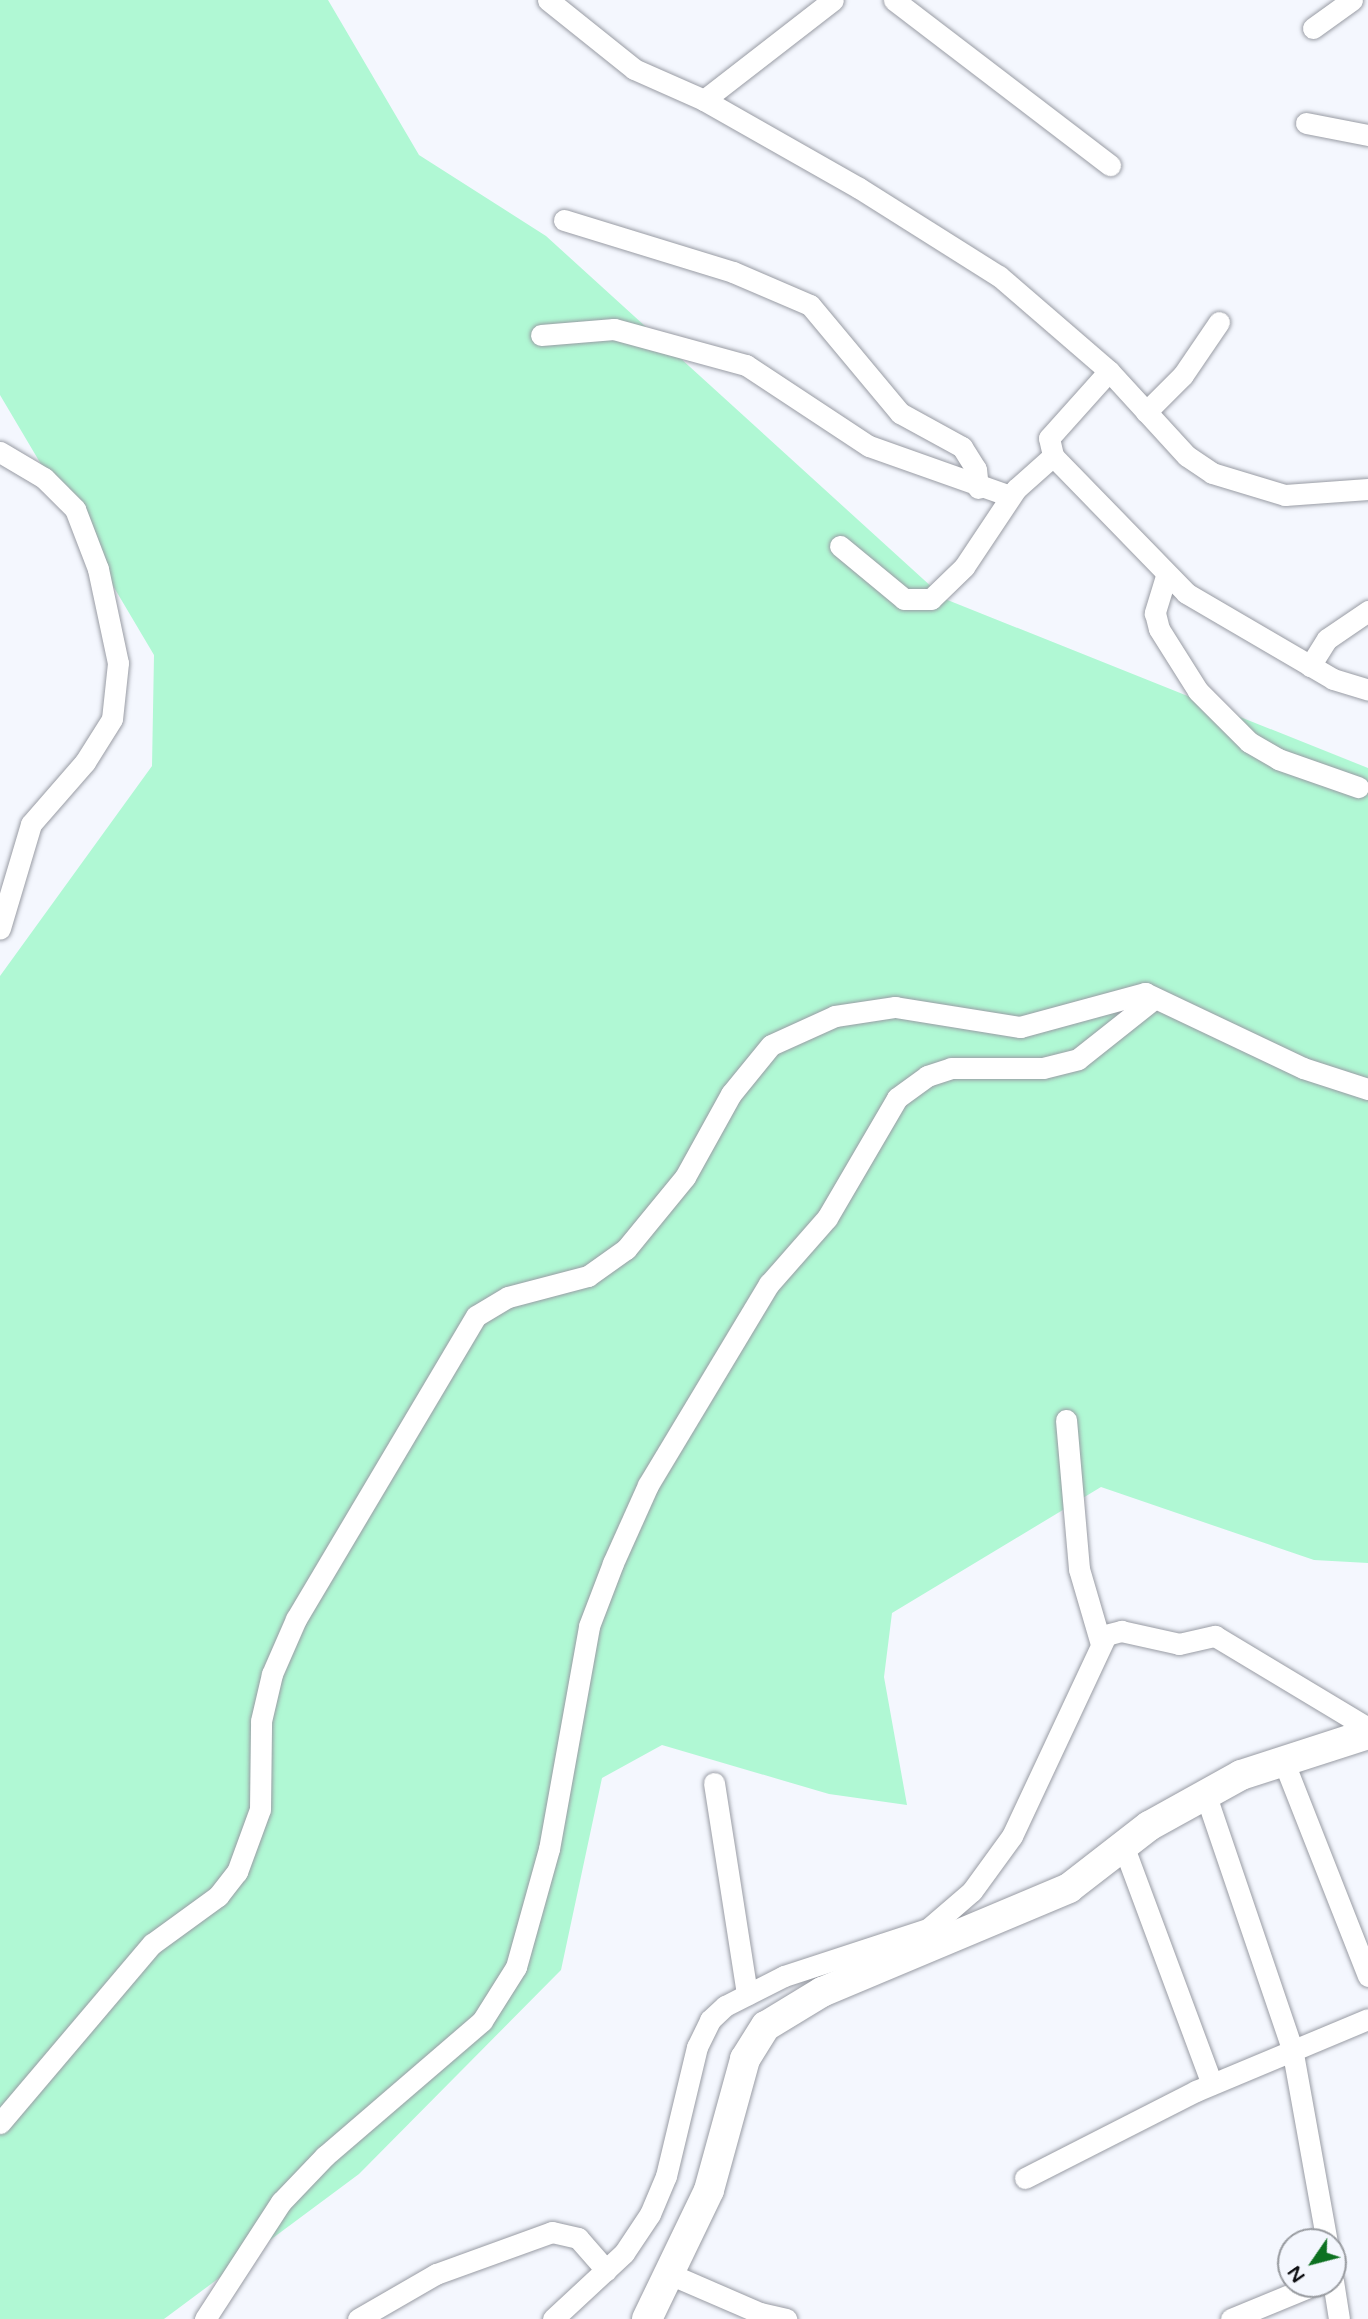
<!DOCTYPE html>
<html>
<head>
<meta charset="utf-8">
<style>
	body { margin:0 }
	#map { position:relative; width:1368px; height:2319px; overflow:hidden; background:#f4f7fe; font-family:"Varela Round",sans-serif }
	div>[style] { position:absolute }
	.green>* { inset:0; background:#b0f8d4 }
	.roads { filter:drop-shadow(0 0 2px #999ca4) drop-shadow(0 0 2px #999ca4) }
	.street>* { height:21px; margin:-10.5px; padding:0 10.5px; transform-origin:10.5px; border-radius:10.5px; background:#fff }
	.secondary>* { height:30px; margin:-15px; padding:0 15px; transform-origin:15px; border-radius:15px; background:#fff }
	span { translate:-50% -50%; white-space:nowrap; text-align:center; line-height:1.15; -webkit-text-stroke:5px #f4f7fe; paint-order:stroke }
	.north { position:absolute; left:1277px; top:2228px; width:70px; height:70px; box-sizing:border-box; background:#f4f7fe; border:2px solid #989ba0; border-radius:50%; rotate:235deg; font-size:19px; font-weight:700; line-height:28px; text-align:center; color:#0f1013 }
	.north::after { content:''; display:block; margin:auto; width:24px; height:32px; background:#0d7121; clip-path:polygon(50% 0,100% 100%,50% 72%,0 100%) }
</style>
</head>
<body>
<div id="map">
	<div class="green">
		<div style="clip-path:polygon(0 0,328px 0,419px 155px,546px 236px,945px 599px,1368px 768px,1368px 1563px,1314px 1560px,1101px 1487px,892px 1613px,884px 1677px,907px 1805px,829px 1794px,662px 1745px,602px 1778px,561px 1970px,359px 2174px,164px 2319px,0 2319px,0 976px,152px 766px,154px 655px,0 395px)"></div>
	</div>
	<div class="roads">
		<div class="street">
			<div style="left:548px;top:0;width:110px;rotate:38.7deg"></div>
			<div style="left:634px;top:69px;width:77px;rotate:23.9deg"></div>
			<div style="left:704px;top:100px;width:178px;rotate:29.6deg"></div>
			<div style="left:859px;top:188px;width:165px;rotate:32.2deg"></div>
			<div style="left:999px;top:276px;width:145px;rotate:40.8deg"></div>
			<div style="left:1109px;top:371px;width:115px;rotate:47.5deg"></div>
			<div style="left:1187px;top:456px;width:30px;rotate:34deg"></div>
			<div style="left:1212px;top:473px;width:76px;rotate:16.8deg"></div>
			<div style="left:1285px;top:495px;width:83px;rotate:-4.1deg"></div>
			<div style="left:894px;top:0;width:272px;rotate:37.4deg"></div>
			<div style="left:1313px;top:28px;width:48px;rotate:-35.7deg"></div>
			<div style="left:704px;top:100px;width:163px;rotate:-37.8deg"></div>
			<div style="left:1306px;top:123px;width:63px;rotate:11deg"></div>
			<div style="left:564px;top:220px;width:177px;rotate:17.1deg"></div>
			<div style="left:733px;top:272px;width:84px;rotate:23.2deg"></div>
			<div style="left:810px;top:305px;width:141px;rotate:50.2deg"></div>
			<div style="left:900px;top:413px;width:71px;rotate:28.7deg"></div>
			<div style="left:962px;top:447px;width:26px;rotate:58deg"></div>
			<div style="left:976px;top:469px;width:19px;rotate:84deg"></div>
			<div style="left:541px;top:335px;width:73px;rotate:-4.7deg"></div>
			<div style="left:614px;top:329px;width:137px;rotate:15.3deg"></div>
			<div style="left:746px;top:365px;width:147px;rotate:33.4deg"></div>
			<div style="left:869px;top:446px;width:150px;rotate:19.5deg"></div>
			<div style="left:1109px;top:371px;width:90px;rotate:131.8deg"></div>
			<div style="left:1049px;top:438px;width:18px;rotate:77deg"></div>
			<div style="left:1053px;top:456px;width:191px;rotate:45.8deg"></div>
			<div style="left:1186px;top:593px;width:170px;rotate:30.3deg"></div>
			<div style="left:1333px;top:679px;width:37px;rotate:17deg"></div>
			<div style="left:1146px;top:412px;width:52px;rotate:-45deg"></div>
			<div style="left:1183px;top:375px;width:64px;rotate:-55.8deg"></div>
			<div style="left:0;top:452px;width:51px;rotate:30.6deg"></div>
			<div style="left:44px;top:478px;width:44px;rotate:45deg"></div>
			<div style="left:75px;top:509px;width:64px;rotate:69deg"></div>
			<div style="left:98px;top:569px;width:96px;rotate:78deg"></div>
			<div style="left:118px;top:663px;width:56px;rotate:96.1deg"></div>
			<div style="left:112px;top:719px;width:51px;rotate:122.1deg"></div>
			<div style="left:85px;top:762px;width:82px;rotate:131.1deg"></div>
			<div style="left:31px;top:824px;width:109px;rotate:106.6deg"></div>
			<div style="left:840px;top:546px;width:83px;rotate:39.6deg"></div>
			<div style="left:904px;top:599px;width:27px"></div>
			<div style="left:931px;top:599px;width:46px;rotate:-44.1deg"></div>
			<div style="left:964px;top:567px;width:94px;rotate:-56.3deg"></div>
			<div style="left:1016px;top:489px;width:50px;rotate:-41.7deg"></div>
			<div style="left:1166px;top:576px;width:39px;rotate:107deg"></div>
			<div style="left:1155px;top:613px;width:16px;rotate:76deg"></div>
			<div style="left:1159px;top:629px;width:73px;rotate:57.8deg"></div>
			<div style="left:1198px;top:691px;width:72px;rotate:45deg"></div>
			<div style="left:1249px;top:742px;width:34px;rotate:30deg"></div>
			<div style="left:1278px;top:759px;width:85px;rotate:19.3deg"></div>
			<div style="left:1310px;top:666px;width:32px;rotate:-58deg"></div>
			<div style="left:1327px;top:639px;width:50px;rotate:-34.3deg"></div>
			<div style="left:1066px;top:1420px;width:150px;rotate:85deg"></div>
			<div style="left:1079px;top:1569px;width:75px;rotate:73.7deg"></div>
			<div style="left:1283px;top:1760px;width:232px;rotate:68.5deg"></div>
			<div style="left:714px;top:1783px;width:214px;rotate:81.1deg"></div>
			<div style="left:1205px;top:1793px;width:269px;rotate:71.2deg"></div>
			<div style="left:1292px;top:2048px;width:197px;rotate:79.8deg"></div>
			<div style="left:1123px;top:1845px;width:255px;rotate:69.6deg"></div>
			<div style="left:0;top:2123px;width:235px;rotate:-49.7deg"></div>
			<div style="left:152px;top:1944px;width:82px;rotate:-36deg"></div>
			<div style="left:218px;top:1896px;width:31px;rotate:-52deg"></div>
			<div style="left:237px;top:1872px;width:67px;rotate:-69.9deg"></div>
			<div style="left:260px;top:1809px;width:88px;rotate:-89.3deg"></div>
			<div style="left:261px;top:1721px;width:48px;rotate:-76.8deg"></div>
			<div style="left:272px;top:1674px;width:60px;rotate:-66.4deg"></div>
			<div style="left:296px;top:1619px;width:352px;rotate:-59.3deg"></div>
			<div style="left:476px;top:1316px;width:37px;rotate:-31deg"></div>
			<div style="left:508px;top:1297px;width:83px;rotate:-14.7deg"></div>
			<div style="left:588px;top:1276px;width:47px;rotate:-35.4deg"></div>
			<div style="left:626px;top:1249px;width:93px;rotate:-50.7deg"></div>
			<div style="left:685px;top:1177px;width:95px;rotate:-61deg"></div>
			<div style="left:731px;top:1094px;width:63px;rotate:-50.8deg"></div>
			<div style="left:771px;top:1045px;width:70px;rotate:-24.4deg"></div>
			<div style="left:835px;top:1016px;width:61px;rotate:-8.5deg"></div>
			<div style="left:895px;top:1007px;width:127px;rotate:9.1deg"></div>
			<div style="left:1020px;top:1027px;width:130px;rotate:-15.2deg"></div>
			<div style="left:1145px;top:993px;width:175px;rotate:25.4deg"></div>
			<div style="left:1303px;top:1068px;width:68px;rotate:17.9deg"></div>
			<div style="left:1025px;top:2178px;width:192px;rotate:-27deg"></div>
			<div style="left:1196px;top:2091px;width:186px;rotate:-22.7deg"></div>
			<div style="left:672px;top:2275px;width:96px;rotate:23.4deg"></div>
			<div style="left:760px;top:2313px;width:27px;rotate:13deg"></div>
			<div style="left:1333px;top:2281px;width:38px;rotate:81deg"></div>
			<div style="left:205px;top:2319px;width:140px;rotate:-57deg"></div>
			<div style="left:281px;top:2202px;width:64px;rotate:-46.3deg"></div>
			<div style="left:325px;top:2156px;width:207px;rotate:-40.7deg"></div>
			<div style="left:482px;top:2021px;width:64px;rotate:-57.8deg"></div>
			<div style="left:516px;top:1967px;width:123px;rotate:-74.4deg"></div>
			<div style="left:549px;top:1849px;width:227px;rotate:-79.8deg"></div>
			<div style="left:589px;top:1626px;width:67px;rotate:-69.1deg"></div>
			<div style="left:613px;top:1563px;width:85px;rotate:-65.8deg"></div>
			<div style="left:648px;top:1485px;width:235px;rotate:-59deg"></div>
			<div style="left:769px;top:1284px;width:88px;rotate:-48.7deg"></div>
			<div style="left:827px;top:1218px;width:139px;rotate:-59.7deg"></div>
			<div style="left:897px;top:1098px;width:37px;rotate:-36deg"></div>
			<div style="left:927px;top:1076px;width:25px;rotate:-18deg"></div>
			<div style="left:951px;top:1068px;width:92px"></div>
			<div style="left:1043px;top:1068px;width:36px;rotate:-14deg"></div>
			<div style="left:1078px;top:1059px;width:98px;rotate:-38.4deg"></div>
			<div style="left:358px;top:2319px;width:90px;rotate:-30deg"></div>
			<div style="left:436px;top:2274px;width:123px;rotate:-19.9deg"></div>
			<div style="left:552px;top:2232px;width:27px;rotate:13deg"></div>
			<div style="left:578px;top:2238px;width:43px;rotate:48.8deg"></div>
			<div style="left:553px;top:2319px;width:97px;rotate:-42.9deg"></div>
			<div style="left:624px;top:2253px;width:47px;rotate:-56.3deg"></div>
			<div style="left:650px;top:2214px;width:41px;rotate:-67.2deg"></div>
			<div style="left:666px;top:2176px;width:133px;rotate:-76.5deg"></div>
			<div style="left:697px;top:2047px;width:30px;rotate:-64deg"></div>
			<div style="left:710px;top:2020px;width:21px;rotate:-43deg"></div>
			<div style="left:725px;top:2006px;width:66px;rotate:-27deg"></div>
			<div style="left:784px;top:1976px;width:151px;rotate:-18.1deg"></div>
			<div style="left:928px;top:1929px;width:58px;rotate:-40.8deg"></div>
			<div style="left:972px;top:1891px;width:68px;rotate:-54deg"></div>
			<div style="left:1012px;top:1836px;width:222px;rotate:-64.9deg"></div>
			<div style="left:1106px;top:1635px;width:16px;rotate:-15deg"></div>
			<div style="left:1121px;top:1631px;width:59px;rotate:12.6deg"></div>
			<div style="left:1179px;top:1644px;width:37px;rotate:-13deg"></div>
			<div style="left:1215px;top:1636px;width:179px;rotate:31deg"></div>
			<div style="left:1231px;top:2319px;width:92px;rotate:-22.4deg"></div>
		</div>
		<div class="secondary">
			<div style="left:647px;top:2319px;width:143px;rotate:-64.3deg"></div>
			<div style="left:709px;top:2190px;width:136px;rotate:-74.6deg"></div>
			<div style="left:745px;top:2059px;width:39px;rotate:-58deg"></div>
			<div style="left:766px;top:2026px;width:66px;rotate:-31.3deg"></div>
			<div style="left:822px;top:1992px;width:268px;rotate:-22.8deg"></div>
			<div style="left:1069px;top:1888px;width:101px;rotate:-37.8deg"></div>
			<div style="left:1149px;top:1826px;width:105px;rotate:-29deg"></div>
			<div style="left:1241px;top:1775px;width:133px;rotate:-17.9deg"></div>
		</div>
	</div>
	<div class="north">N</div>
</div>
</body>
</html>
